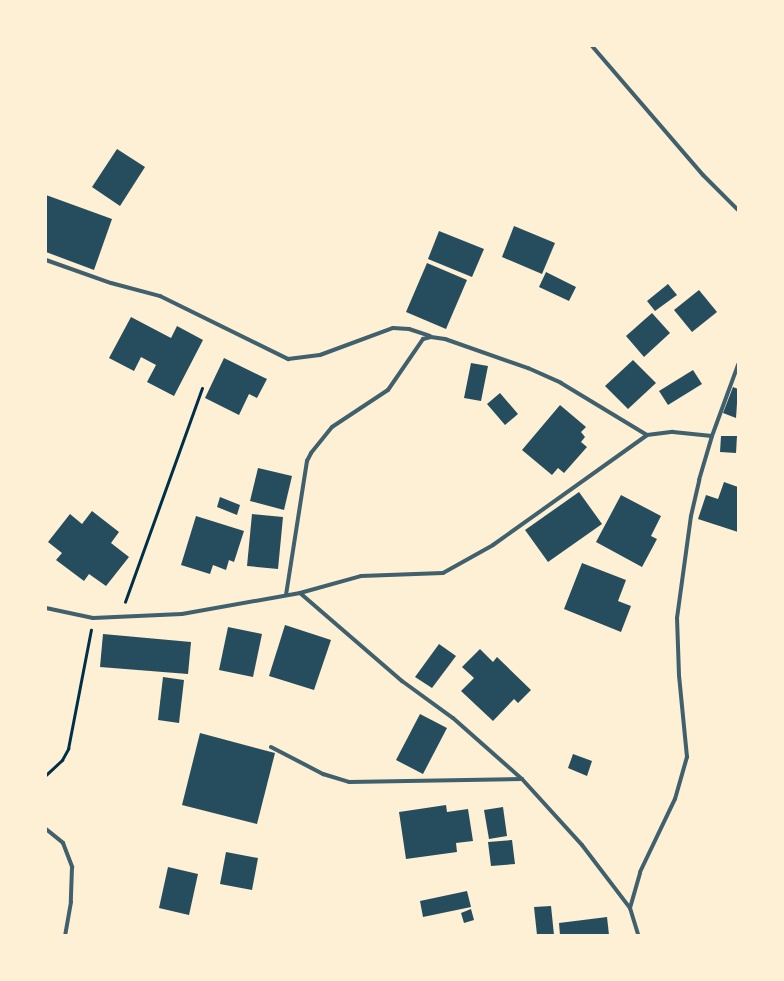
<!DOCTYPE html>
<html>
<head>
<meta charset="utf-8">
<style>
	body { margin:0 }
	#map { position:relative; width:784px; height:981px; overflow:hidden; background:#fdf0d5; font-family:"Public Sans",sans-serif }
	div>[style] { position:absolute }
	.building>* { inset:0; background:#264d5e }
	.path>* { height:2.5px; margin:-1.25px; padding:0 1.25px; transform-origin:1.25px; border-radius:1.25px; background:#003049 }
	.minor>* { height:4px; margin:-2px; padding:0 2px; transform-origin:2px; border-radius:2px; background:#3f606c }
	span { translate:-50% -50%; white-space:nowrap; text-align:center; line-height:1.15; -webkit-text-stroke:3px #fdf0d5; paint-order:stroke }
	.frame { position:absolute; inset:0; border:47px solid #fdf0d5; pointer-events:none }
</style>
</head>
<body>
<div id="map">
	<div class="building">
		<div style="clip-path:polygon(117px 149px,145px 167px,120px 206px,92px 187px)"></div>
		<div style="clip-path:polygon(46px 195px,112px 219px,94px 270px,46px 252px)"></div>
		<div style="clip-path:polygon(514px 226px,555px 243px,542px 274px,502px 257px)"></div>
		<div style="clip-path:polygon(439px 231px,484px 249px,472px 277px,428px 259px)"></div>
		<div style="clip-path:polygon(427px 263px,467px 280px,446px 329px,406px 312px)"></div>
		<div style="clip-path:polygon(546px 272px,576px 287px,569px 301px,539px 287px)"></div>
		<div style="clip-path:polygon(668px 284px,677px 295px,655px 311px,647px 301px)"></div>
		<div style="clip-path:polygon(699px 290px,717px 312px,692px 332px,674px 310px)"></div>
		<div style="clip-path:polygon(652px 313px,670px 333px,644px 357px,626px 336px)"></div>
		<div style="clip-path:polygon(131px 317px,171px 338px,177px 326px,203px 340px,174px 396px,147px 382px,156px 365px,141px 357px,134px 371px,109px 358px)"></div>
		<div style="clip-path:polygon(224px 358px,267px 379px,257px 398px,249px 394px,239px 415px,205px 398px)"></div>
		<div style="clip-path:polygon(633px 360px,656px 383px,628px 409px,605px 386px)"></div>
		<div style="clip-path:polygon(471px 363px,488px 366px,481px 401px,464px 398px)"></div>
		<div style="clip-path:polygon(693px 370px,702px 384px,668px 405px,659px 391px)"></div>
		<div style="clip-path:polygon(733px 387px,738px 389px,736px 418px,723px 413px)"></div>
		<div style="clip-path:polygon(500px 393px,518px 414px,505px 425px,487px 404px)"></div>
		<div style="clip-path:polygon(560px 405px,586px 427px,581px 432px,585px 437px,581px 442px,587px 447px,564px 473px,558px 468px,552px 475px,522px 450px)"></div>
		<div style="clip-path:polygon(721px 436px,737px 436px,736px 453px,720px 452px)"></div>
		<div style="clip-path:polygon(258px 468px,292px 476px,284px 510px,250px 501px)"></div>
		<div style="clip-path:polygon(724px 482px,738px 487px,738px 532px,698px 519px,706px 495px,718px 499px)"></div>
		<div style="clip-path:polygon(579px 492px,602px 524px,548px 562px,525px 530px)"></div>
		<div style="clip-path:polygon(621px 495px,661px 516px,651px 536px,657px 539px,642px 567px,596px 542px)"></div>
		<div style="clip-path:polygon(220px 497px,240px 505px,237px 515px,217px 507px)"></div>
		<div style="clip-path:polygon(92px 511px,119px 532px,111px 543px,129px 557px,106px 586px,89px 574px,84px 581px,56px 560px,62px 553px,48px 542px,70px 514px,82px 524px)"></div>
		<div style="clip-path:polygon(252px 514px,283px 517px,278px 569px,247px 566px)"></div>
		<div style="clip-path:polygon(196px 516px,244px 531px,234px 562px,229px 560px,226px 570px,213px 565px,210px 574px,181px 565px)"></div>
		<div style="clip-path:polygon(582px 563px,626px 580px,618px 601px,631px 606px,621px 632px,564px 609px)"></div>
		<div style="clip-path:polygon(285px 625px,331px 640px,314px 690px,269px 676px)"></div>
		<div style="clip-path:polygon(228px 627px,262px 634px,253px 677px,219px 670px)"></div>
		<div style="clip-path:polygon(103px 634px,191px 642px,188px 674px,100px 667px)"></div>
		<div style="clip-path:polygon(439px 644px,456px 656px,432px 688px,415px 677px)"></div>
		<div style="clip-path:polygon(480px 649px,493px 662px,497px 657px,531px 690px,518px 703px,514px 699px,493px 721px,461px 691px,474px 678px,462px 667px)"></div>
		<div style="clip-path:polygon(163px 677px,184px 680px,179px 723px,158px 720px)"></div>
		<div style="clip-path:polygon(420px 714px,447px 728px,423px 774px,396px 760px)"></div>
		<div style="clip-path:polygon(200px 733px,275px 753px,257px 824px,182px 805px)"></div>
		<div style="clip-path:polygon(573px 754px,592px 761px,587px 776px,568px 768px)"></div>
		<div style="clip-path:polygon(446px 805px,447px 812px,468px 809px,473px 841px,456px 843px,457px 852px,406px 859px,399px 812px)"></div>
		<div style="clip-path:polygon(503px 807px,507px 836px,489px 839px,484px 810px)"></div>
		<div style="clip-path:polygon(512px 840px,515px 864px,491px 866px,488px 842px)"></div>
		<div style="clip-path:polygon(226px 852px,258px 858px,252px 890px,220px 884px)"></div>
		<div style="clip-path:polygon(168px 867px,198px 874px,189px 915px,159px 908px)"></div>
		<div style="clip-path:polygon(467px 891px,471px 907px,423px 917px,420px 901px)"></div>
		<div style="clip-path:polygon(551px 906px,554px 935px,537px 935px,534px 907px)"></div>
		<div style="clip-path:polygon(471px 909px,474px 920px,464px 923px,461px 913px)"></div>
		<div style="clip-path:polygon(607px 917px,609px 935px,560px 935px,559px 923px)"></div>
	</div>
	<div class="path">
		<div style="left:125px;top:602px;width:227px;rotate:-70.2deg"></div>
		<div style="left:46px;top:775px;width:22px;rotate:-43deg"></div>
		<div style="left:62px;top:760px;width:13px;rotate:-61deg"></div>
		<div style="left:68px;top:749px;width:121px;rotate:-79.1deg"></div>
	</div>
	<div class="minor">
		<div style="left:592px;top:46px;width:170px;rotate:49.3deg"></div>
		<div style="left:703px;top:175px;width:49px;rotate:45deg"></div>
		<div style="left:46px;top:260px;width:69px;rotate:19.5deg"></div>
		<div style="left:111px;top:283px;width:51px;rotate:14.9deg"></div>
		<div style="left:160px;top:296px;width:143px;rotate:26.2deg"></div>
		<div style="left:288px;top:359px;width:32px;rotate:-7deg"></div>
		<div style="left:320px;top:355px;width:78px;rotate:-20.3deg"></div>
		<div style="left:393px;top:328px;width:16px;rotate:4deg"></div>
		<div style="left:409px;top:329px;width:22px;rotate:18deg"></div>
		<div style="left:300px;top:593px;width:135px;rotate:40.8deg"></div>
		<div style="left:402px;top:681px;width:63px;rotate:36deg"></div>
		<div style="left:453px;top:718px;width:92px;rotate:41.5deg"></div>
		<div style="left:522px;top:779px;width:89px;rotate:47.7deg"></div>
		<div style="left:582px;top:845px;width:79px;rotate:52.7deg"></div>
		<div style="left:630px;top:908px;width:28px;rotate:73deg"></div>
		<div style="left:286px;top:595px;width:136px;rotate:-81.1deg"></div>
		<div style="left:307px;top:461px;width:9px;rotate:-63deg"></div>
		<div style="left:311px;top:453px;width:33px;rotate:-51deg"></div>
		<div style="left:332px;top:427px;width:67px;rotate:-33.5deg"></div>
		<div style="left:388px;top:390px;width:62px;rotate:-55.5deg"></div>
		<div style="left:423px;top:339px;width:8px;rotate:-14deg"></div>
		<div style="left:431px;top:337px;width:14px;rotate:8deg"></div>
		<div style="left:445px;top:339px;width:88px;rotate:19.3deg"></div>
		<div style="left:528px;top:368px;width:36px;rotate:24deg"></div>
		<div style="left:561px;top:383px;width:100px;rotate:31.2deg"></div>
		<div style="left:46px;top:608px;width:48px;rotate:12deg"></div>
		<div style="left:93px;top:618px;width:89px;rotate:-2.6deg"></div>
		<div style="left:182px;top:614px;width:120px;rotate:-10.1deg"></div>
		<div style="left:300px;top:593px;width:63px;rotate:-15.6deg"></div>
		<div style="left:361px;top:576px;width:82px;rotate:-2.1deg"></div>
		<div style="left:443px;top:573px;width:57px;rotate:-29.2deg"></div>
		<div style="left:493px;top:545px;width:189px;rotate:-35.5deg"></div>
		<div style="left:647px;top:435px;width:26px;rotate:-7deg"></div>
		<div style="left:673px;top:432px;width:39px;rotate:6deg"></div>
		<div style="left:271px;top:747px;width:59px;rotate:27.4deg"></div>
		<div style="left:323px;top:774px;width:27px;rotate:17deg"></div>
		<div style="left:349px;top:782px;width:173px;rotate:-1deg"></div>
		<div style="left:46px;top:829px;width:22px;rotate:39deg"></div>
		<div style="left:63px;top:843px;width:26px;rotate:69deg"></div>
		<div style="left:72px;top:867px;width:35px;rotate:92deg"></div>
		<div style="left:71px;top:902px;width:34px;rotate:100deg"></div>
		<div style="left:630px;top:908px;width:37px;rotate:-74deg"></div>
		<div style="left:640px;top:872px;width:81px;rotate:-64.4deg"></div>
		<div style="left:675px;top:799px;width:44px;rotate:-74.1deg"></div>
		<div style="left:687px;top:757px;width:82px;rotate:-95.6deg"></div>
		<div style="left:679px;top:675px;width:57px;rotate:-92deg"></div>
		<div style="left:677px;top:618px;width:103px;rotate:-82.2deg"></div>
		<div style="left:691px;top:516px;width:37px;rotate:-77deg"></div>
		<div style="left:699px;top:480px;width:46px;rotate:-73.5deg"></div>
		<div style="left:712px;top:436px;width:76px;rotate:-69.9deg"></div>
	</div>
	<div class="frame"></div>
</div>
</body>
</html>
